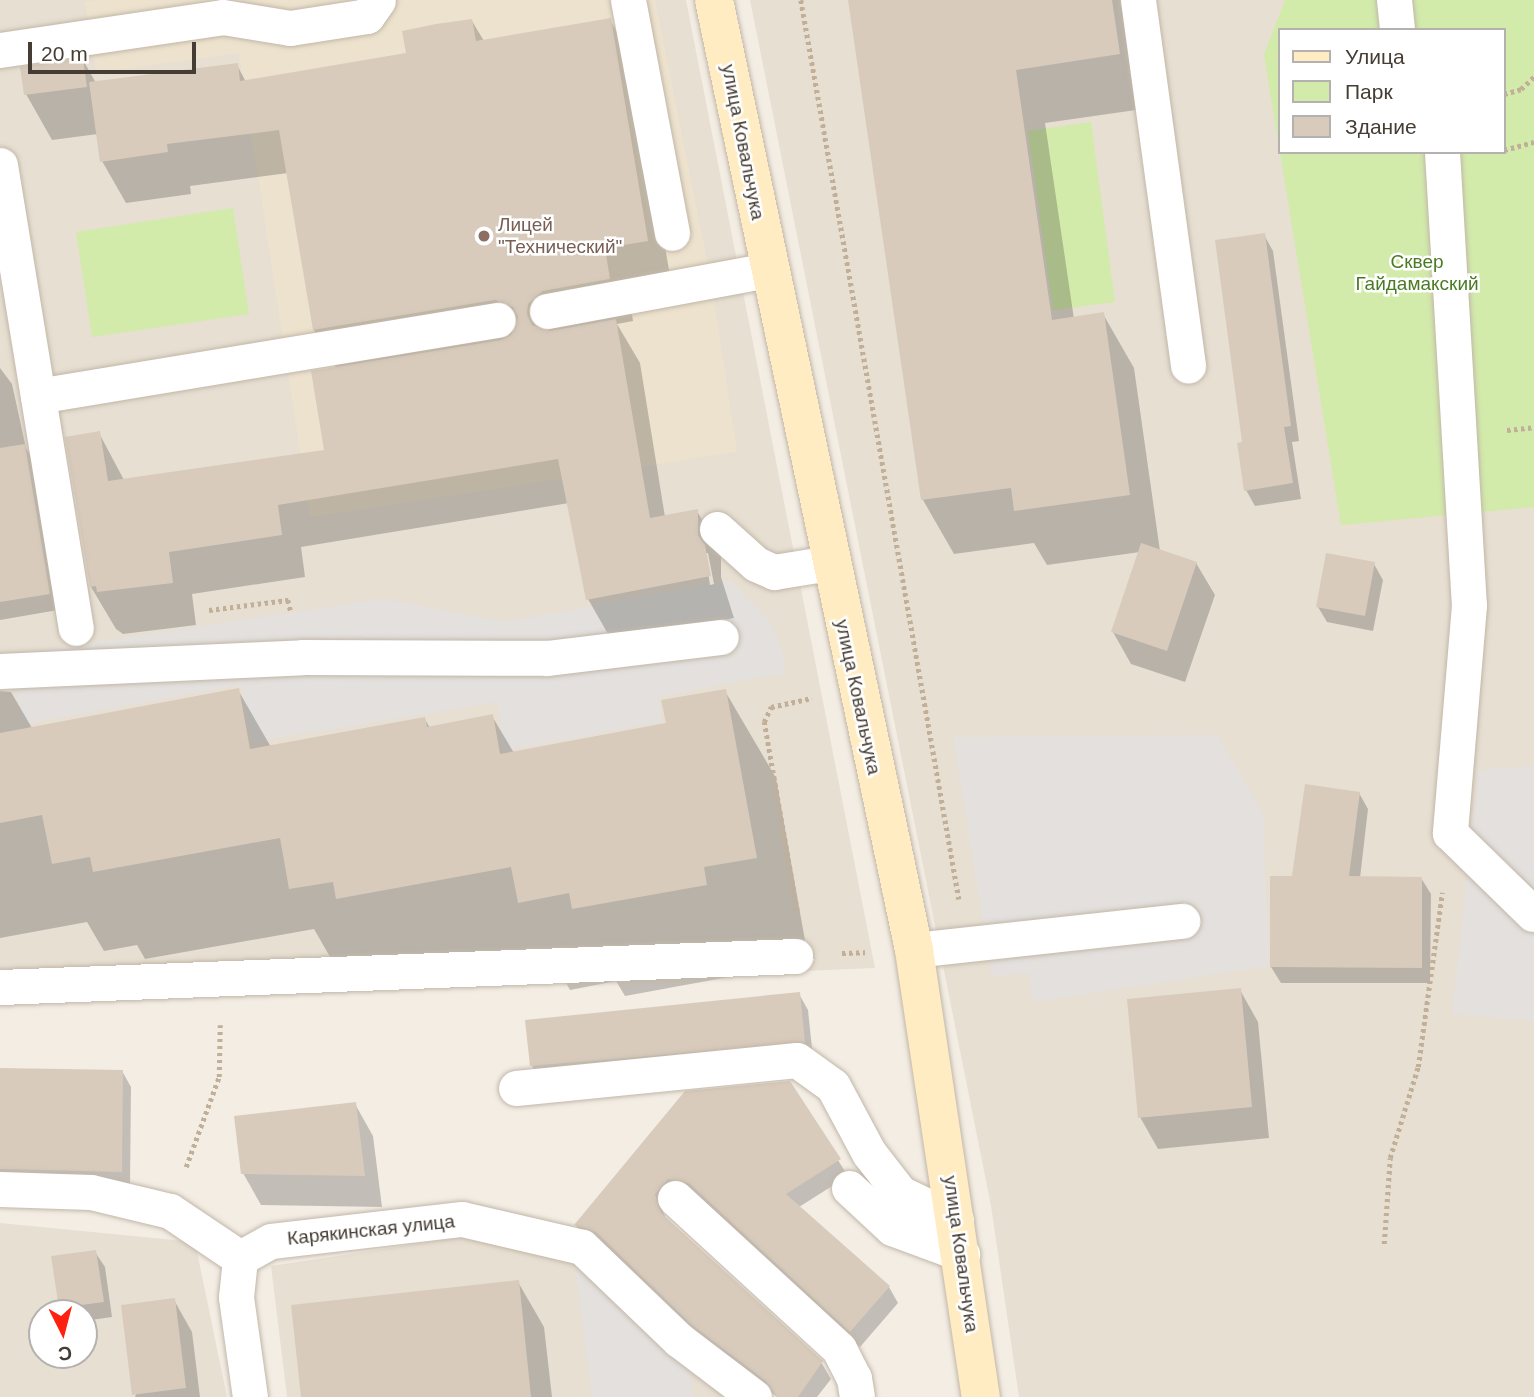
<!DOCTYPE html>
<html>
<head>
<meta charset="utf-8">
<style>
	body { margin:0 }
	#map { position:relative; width:1534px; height:1397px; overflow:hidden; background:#f3ede4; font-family:Arial,sans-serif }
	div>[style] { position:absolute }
	.residential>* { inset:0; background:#e7dfd2 }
	.education>* { inset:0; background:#ede2cd }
	.green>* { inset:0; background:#d2eaaa }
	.parking>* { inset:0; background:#e3e0dd }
	.shadow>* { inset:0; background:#0003 }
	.building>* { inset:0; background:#d8cbbc }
	.path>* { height:4.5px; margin-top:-2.25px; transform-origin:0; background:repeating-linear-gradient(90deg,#c1af97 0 3.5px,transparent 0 7px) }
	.roads { filter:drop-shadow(0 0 2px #c2b7a9) drop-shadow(0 0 2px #c2b7a9) }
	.service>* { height:35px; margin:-17.5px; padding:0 17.5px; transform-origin:17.5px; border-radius:17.5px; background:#fff }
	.secondary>* { height:38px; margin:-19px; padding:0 19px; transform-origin:19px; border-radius:19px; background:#ffecc2 }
	.dots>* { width:19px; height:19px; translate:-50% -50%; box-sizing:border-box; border:4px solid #fff; border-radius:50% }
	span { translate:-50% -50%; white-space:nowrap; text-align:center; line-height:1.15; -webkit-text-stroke:5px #fff; paint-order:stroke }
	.street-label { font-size:19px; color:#453d34 }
	.education-label { font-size:19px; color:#785e54 }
	.left { translate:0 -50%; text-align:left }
	.park-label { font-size:19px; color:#4b7a24 }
	.legend { position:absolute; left:1278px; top:28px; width:228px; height:126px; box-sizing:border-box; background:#fff; border:2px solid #b5b1ae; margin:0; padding:9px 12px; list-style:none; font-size:21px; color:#453d34 }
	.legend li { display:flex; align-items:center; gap:14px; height:35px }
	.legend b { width:35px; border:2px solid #b5b1ae }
	.north { position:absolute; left:28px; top:1299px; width:70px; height:70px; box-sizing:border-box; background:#fff; border:2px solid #b5b1ae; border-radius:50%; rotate:174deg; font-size:19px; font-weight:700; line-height:28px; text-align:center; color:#453d34 }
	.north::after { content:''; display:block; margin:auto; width:24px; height:32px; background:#ff210f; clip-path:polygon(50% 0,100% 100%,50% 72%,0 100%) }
	.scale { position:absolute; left:28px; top:42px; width:168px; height:32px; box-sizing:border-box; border:4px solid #453d34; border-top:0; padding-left:9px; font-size:21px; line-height:24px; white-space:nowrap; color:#453d34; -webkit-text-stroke:5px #fff; paint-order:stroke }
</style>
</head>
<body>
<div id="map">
	<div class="residential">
		<div style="clip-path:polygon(0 0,686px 0,875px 968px,0 1005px)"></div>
		<div style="clip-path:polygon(evenodd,750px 0,1534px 0,1534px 1397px,1019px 1397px,991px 1206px,750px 0,1280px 30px,1504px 30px,1504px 152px,1280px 152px,1280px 30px)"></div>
		<div style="clip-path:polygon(evenodd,0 1223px,195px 1242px,227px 1397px,0 1397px,0 1223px,42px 1313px,84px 1313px,84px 1355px,42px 1355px,42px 1313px)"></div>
		<div style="clip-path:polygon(469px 1236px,579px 1256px,740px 1397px,287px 1397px,271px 1266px)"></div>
	</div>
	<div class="education">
		<div style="clip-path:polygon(97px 0,655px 0,711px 280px,737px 452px,310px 517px,239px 53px,96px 73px,85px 2px)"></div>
	</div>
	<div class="green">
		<div style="clip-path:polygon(evenodd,1285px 0,1534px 0,1534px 507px,1341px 525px,1264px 55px,1285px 0,1280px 30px,1504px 30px,1504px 152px,1280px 152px,1280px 30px)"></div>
		<div style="clip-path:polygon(1091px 122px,1115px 302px,1053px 310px,1028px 131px)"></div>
		<div style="clip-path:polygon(233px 208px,249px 314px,92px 337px,76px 232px)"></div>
	</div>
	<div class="parking">
		<div style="clip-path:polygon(730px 580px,770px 621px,783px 652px,784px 673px,658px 697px,662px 722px,504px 751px,497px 702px,252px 742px,240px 685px,22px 725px,14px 682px,0 656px,383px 599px,507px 622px)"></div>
		<div style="clip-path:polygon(1218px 735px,1263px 814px,1269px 966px,1033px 1002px,1028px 973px,992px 977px,953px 737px)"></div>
		<div style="clip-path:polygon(1534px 766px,1534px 1021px,1452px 1014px,1478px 770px)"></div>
		<div style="clip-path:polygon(574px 1259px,689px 1366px,692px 1397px,592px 1397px)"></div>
	</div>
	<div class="shadow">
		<div style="clip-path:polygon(850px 0,1134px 0,1150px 108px,1045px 123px,1074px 319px,1103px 314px,1134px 368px,1160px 551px,1196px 563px,1215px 595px,1185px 682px,1131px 664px,1113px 632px,1140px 552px,1047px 565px,1034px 543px,954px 554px,923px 500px)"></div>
		<div style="clip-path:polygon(evenodd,610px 20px,634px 62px,671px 282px,628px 290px,633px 321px,617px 324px,640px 363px,665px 517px,697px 511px,721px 553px,721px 577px,734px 618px,612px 641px,588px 599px,569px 503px,301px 547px,305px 577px,192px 594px,196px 625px,123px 634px,116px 629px,91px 587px,99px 433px,124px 480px,326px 451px,337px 369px,314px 330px,288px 173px,190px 186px,191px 194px,126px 203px,102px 161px,98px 134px,52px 140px,26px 94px,83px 60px,96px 83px,237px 65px,246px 82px,408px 55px,472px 21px,484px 41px,610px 20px,705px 553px,708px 553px,714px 584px,710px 585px,705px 553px)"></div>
		<div style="clip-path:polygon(1264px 235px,1273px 251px,1299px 441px,1292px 442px,1301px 499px,1255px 506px,1246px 490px,1244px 443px)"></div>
		<div style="clip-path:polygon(0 368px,12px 384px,26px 448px,34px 462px,58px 610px,0 620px)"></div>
		<div style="clip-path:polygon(1374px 564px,1383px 580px,1373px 631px,1327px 622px,1318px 607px)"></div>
		<div style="clip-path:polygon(238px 690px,271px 747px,424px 718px,430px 728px,492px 716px,514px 753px,668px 725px,725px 691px,776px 778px,806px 946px,756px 972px,625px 996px,616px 981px,570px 990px,551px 956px,341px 976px,314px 929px,145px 959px,137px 945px,104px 951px,87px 922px,0 938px,0 691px,11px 692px,32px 728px)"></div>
		<div style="clip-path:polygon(1359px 793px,1368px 809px,1360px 878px,1421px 878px,1431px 894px,1430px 983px,1281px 983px,1271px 967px,1293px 877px)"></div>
		<div style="clip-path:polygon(1240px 990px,1258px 1022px,1269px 1138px,1158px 1149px,1140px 1117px)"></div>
		<div style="clip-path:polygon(799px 994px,808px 1010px,813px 1058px,541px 1082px,532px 1066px)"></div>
		<div style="clip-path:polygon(0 1070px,122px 1071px,131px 1087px,130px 1187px,0 1185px)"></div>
		<div style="clip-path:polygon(789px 1083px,848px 1176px,799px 1207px,889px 1287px,898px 1303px,860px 1347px,699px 1199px,678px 1194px,663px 1211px,666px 1219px,821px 1362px,831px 1379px,817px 1397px,777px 1397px,585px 1240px,576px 1225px)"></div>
		<div style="clip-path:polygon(355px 1104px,373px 1136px,382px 1207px,261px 1205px,243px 1173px)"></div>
		<div style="clip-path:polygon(95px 1252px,105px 1267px,112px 1317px,84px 1321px,84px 1313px,64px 1313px,61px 1308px)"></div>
		<div style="clip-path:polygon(518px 1282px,544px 1327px,552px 1397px,303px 1397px)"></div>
		<div style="clip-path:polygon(174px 1300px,192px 1332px,200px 1397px,135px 1397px)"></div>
	</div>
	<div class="building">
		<div style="clip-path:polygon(848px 0,1112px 0,1120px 54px,1016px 70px,1052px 320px,1104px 312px,1130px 495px,1014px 511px,1011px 488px,921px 500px)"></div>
		<div style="clip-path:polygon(611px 18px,648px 241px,605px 248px,610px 279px,543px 291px,528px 304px,527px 314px,532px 325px,550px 331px,616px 319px,650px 518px,698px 509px,698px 535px,705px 545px,711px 576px,586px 600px,558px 459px,278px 505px,282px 535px,169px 552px,173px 583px,97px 592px,96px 586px,90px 587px,65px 437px,100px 431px,108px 481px,324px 450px,311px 371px,501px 340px,511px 335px,518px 317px,513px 307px,495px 300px,313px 330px,279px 130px,167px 144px,168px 152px,100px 162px,89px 82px,238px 63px,240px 81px,406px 53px,402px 31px,436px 24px,472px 19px,476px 41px)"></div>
		<div style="clip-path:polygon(83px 58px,87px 87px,24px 95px,20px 67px)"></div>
		<div style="clip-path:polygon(1265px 233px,1291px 426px,1284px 427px,1293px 483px,1244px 491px,1237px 443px,1242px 442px,1215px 240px)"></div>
		<div style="clip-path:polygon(25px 444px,50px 594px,0 602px,0 448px)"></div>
		<div style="clip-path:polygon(1141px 543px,1197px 562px,1167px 651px,1111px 632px)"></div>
		<div style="clip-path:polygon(1326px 553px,1375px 562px,1365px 616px,1316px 607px)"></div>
		<div style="clip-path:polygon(239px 688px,250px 749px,425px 717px,427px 727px,493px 714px,500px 754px,666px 723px,661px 700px,726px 689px,757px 858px,704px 867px,707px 885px,572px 909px,569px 893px,518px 903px,511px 867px,336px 899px,333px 882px,289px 889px,280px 838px,93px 872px,90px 857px,52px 864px,42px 815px,0 823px,0 733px)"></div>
		<div style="clip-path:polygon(1305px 784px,1360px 792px,1349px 876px,1422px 877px,1422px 968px,1270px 967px,1270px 876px,1292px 876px)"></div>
		<div style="clip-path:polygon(1241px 988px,1252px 1107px,1138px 1118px,1127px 999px)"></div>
		<div style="clip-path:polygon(800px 992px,805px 1043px,530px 1066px,525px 1020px)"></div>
		<div style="clip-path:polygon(0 1068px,123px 1070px,122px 1172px,0 1169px)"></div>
		<div style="clip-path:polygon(790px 1081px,841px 1159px,786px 1194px,890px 1286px,850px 1332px,689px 1183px,668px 1179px,655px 1194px,661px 1213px,823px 1361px,798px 1397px,777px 1397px,766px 1381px,692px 1325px,596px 1232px,574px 1225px,685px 1091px)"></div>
		<div style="clip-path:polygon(356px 1102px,365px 1176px,241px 1174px,234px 1116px)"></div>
		<div style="clip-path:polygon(96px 1250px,104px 1302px,59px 1308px,51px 1256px)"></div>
		<div style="clip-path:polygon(519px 1280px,531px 1397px,301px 1397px,291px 1305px)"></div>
		<div style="clip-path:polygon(175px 1298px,186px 1388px,132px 1395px,121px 1305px)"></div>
	</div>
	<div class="path">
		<div style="left:801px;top:0;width:913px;rotate:80.03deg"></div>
		<div style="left:1504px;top:94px;width:18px;rotate:-16deg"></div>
		<div style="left:1521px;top:89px;width:18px;rotate:-43deg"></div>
		<div style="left:1504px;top:150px;width:31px;rotate:-15deg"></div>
		<div style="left:1507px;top:430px;width:27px;rotate:-6deg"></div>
		<div style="left:209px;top:610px;width:80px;rotate:-7.2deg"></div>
		<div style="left:288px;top:600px;width:12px;rotate:76deg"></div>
		<div style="left:797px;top:911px;width:192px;rotate:-99.9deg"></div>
		<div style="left:764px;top:722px;width:17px;rotate:-65deg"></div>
		<div style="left:771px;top:707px;width:42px;rotate:-12.4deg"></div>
		<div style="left:842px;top:953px;width:23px;rotate:-2deg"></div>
		<div style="left:186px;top:1167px;width:96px;rotate:-69.9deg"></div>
		<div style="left:219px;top:1077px;width:52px;rotate:-88.9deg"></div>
		<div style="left:1384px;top:1244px;width:86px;rotate:-86deg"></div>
		<div style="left:1390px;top:1158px;width:95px;rotate:-72.9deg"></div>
		<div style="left:1418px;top:1067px;width:176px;rotate:-82.1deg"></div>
	</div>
	<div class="roads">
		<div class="service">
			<div style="left:628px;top:0;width:237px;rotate:79.3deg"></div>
			<div style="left:1138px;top:0;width:369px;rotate:82.2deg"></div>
			<div style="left:1394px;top:0;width:30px;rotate:84deg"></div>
			<div style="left:0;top:50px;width:225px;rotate:-8.4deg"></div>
			<div style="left:223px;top:17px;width:68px;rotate:9.3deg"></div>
			<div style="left:290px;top:28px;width:78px;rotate:-8.9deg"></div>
			<div style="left:367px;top:16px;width:19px;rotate:-55deg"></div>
			<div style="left:1442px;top:152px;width:454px;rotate:86.6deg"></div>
			<div style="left:1469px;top:605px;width:229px;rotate:94.8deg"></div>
			<div style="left:1450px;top:833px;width:116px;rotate:44.3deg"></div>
			<div style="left:0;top:165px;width:469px;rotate:80.7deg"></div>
			<div style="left:547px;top:311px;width:226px;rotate:-10.5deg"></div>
			<div style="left:38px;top:396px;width:466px;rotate:-9.4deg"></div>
			<div style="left:717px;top:529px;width:52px;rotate:41.9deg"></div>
			<div style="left:756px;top:564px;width:20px;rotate:24deg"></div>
			<div style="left:774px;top:572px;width:56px;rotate:-9.3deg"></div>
			<div style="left:0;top:671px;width:303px;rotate:-2.6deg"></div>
			<div style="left:303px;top:657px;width:244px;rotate:0.2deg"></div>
			<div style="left:547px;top:658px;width:175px;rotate:-6.9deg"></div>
			<div style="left:914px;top:950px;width:270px;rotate:-6.2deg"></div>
			<div style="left:0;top:987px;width:796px;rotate:-2.23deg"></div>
			<div style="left:516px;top:1088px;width:282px;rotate:-5.7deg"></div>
			<div style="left:797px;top:1060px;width:44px;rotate:35.8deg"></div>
			<div style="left:833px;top:1086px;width:76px;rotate:61.8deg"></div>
			<div style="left:869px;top:1153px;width:51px;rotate:52.2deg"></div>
			<div style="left:900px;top:1193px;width:62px;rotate:25.7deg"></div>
			<div style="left:849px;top:1188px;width:59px;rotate:42.9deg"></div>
			<div style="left:892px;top:1228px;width:75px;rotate:20.4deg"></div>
			<div style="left:0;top:1189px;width:91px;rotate:1.9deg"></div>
			<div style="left:91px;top:1192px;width:81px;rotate:13.5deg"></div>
			<div style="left:170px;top:1211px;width:84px;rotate:33.9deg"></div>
			<div style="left:675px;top:1198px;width:223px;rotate:42.6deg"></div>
			<div style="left:839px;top:1349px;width:33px;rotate:63deg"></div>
			<div style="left:854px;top:1378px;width:19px;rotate:81deg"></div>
			<div style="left:250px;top:1397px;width:101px;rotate:-98deg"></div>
			<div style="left:236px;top:1297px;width:39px;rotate:-84deg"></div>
			<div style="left:240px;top:1258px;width:35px;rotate:-29deg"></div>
			<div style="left:271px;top:1241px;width:192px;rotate:-6.6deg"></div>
			<div style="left:462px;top:1219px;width:123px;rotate:13.1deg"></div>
			<div style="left:582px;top:1247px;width:134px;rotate:43.8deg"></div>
			<div style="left:679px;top:1340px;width:94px;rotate:37.2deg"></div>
		</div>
		<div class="secondary">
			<div style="left:714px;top:0;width:971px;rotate:78.11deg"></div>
			<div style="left:914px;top:950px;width:452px;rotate:81.5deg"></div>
		</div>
	</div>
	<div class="dots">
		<div style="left:484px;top:236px;background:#8d6e63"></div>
	</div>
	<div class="street-label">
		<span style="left:743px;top:142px;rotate:79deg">улица Ковальчука</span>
		<span style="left:858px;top:697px;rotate:78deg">улица Ковальчука</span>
		<span style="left:371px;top:1230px;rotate:-6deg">Карякинская улица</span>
		<span style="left:961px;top:1254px;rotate:82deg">улица Ковальчука</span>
	</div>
	<div class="education-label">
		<span class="left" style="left:498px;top:236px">Лицей<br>"Технический"</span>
	</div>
	<div class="park-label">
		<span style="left:1417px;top:273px">Сквер<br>Гайдамакский</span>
	</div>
	<ul class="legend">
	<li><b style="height:9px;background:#ffecc2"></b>Улица</li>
	<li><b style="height:19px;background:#d2eaaa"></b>Парк</li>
	<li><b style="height:19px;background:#d8cbbc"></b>Здание</li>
	</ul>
	<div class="north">С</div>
	<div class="scale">20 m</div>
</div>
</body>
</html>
